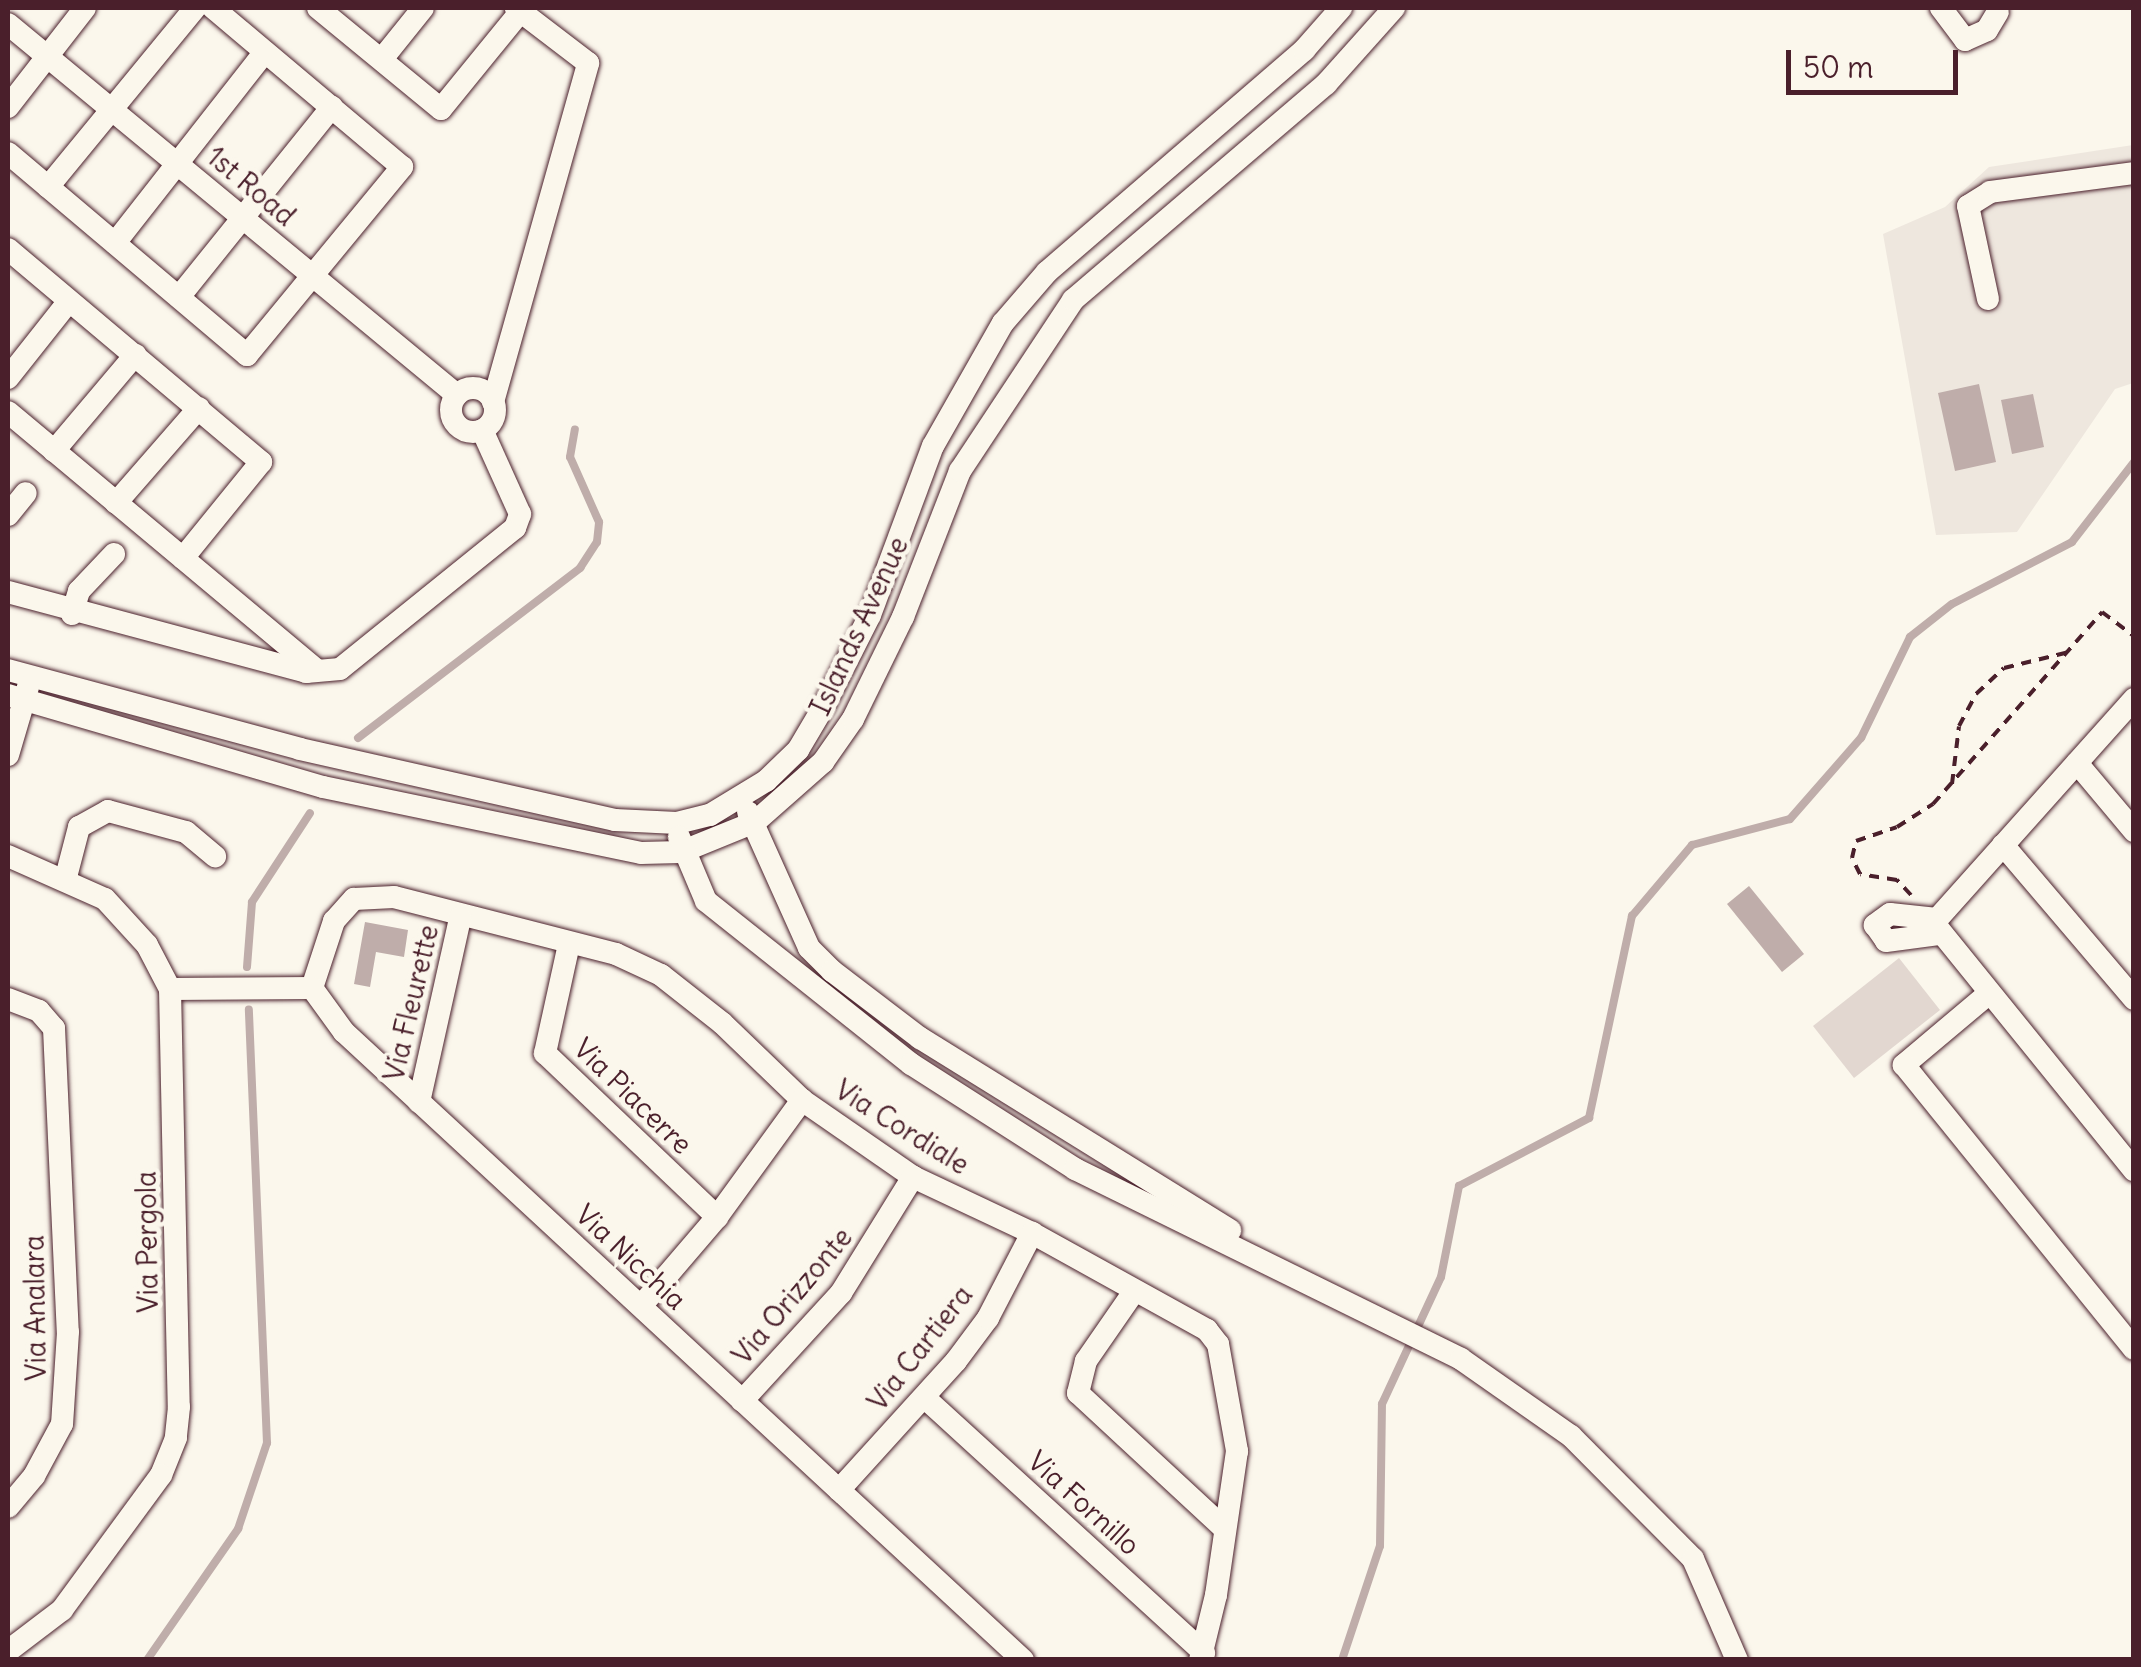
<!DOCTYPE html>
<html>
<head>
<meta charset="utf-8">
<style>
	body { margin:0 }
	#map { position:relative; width:2141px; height:1667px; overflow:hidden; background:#fbf7ec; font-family:Delius,sans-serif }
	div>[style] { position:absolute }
	.built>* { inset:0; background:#eee7de }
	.green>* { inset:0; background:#e2d7d0 }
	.water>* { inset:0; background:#bfadaa }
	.stream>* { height:8px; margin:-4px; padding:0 4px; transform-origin:4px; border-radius:4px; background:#bfadaa }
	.path>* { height:4px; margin-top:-2px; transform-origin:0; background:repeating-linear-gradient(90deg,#4a1f2b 0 10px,transparent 0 18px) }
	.roads { filter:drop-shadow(0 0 2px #4a1f2b) drop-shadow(0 0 2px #4a1f2b) }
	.minor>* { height:22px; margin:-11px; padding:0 11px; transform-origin:11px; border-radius:11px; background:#fbf7ec }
	.minor>.ring { margin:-11px; padding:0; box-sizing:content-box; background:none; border:22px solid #fbf7ec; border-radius:50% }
	span { translate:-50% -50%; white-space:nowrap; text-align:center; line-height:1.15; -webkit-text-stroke:9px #fbf7ec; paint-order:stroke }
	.street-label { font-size:28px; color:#4a1f2b }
	.frame { position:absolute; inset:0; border:10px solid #4a1f2b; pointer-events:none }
	.scale { position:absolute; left:1786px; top:50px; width:172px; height:45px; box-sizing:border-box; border:5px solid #4a1f2b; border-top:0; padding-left:12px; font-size:30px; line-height:35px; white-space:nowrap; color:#4a1f2b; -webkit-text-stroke:8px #fbf7ec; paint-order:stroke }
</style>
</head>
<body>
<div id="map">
	<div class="built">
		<div style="clip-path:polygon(2133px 145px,2133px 383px,2115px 389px,2017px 532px,1936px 535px,1883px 234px,1945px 207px,1989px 167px)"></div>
	</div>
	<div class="green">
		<div style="clip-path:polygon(1899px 958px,1940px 1010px,1854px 1078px,1813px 1026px)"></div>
	</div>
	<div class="water">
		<div style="clip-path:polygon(1979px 384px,1996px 462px,1955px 471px,1938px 393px)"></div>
		<div style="clip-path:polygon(2033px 394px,2044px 447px,2012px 454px,2001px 400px)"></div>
		<div style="clip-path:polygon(1749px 886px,1804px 954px,1782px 972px,1727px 904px)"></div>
		<div style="clip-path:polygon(365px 922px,408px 930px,404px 957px,376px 952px,370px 987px,354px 984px)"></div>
	</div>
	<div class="stream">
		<div style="left:358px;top:738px;width:280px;rotate:-37.4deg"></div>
		<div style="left:580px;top:568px;width:31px;rotate:-57deg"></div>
		<div style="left:597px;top:542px;width:20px;rotate:-84deg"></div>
		<div style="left:599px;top:522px;width:71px;rotate:-114deg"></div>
		<div style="left:570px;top:457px;width:28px;rotate:-80deg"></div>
		<div style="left:247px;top:967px;width:65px;rotate:-85.6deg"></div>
		<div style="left:252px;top:902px;width:106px;rotate:-56.9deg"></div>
		<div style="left:147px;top:1660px;width:160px;rotate:-55.2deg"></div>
		<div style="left:238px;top:1529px;width:91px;rotate:-71.4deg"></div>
		<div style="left:267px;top:1443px;width:434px;rotate:-92.4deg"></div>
		<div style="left:1342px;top:1660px;width:120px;rotate:-71.6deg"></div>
		<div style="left:1380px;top:1546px;width:142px;rotate:-89.2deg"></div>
		<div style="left:1382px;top:1404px;width:140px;rotate:-65.1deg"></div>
		<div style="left:1441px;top:1277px;width:93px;rotate:-78.8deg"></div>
		<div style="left:1459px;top:1186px;width:147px;rotate:-27.6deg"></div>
		<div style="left:1589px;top:1118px;width:207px;rotate:-78deg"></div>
		<div style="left:1632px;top:916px;width:93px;rotate:-49.8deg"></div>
		<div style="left:1692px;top:845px;width:101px;rotate:-14.9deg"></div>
		<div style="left:1790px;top:819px;width:108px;rotate:-48.8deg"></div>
		<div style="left:1861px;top:738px;width:112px;rotate:-64.1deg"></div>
		<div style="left:1910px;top:637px;width:53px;rotate:-38.2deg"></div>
		<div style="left:1952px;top:604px;width:135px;rotate:-27.3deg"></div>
		<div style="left:2072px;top:542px;width:101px;rotate:-52.2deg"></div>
	</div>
	<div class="path">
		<div style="left:1952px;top:784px;width:58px;rotate:-83.1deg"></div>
		<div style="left:1959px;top:726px;width:36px;rotate:-62deg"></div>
		<div style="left:1976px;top:694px;width:38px;rotate:-43deg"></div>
		<div style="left:2004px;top:668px;width:67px;rotate:-13.8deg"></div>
		<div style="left:1911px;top:895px;width:21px;rotate:-133deg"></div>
		<div style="left:1897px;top:880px;width:37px;rotate:-171deg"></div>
		<div style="left:1860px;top:874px;width:18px;rotate:-117deg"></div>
		<div style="left:1852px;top:858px;width:17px;rotate:-77deg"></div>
		<div style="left:1856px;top:841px;width:43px;rotate:-18.9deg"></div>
		<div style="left:1897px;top:827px;width:43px;rotate:-32.6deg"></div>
		<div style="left:1933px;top:804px;width:256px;rotate:-48.6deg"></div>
		<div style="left:2102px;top:612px;width:40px;rotate:37deg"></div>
	</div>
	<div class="roads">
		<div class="minor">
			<div style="left:318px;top:8px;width:159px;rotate:39.4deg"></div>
			<div style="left:441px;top:109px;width:127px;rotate:-50.8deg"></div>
			<div style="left:1941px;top:8px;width:40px;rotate:53deg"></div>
			<div style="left:1965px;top:40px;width:24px;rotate:-24deg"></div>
			<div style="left:1987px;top:30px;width:21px;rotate:-59deg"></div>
			<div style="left:8px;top:24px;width:582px;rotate:39.57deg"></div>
			<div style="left:382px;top:59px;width:65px;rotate:-51.2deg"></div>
			<div style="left:8px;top:107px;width:125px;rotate:-52.1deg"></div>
			<div style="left:8px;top:153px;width:313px;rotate:40.2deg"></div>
			<div style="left:247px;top:355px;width:244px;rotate:-50.5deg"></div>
			<div style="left:402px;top:167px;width:247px;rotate:-139.9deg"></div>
			<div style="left:48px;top:187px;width:232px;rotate:-50.6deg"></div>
			<div style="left:115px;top:243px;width:241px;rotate:-51.9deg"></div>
			<div style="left:8px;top:249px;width:331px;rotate:40.1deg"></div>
			<div style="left:261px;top:462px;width:124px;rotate:129.1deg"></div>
			<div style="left:179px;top:297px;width:244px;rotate:-51.2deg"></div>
			<div style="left:1988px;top:299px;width:95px;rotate:-102.1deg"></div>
			<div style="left:1968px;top:206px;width:26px;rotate:-32deg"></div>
			<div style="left:1990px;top:192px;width:145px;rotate:-7.5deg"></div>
			<div style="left:8px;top:378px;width:98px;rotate:-51.6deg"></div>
			<div class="ring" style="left:451px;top:388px;width:22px;height:22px"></div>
			<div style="left:493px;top:402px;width:352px;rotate:-74.3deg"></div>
			<div style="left:588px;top:63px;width:91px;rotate:-142.6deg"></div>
			<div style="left:8px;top:412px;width:403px;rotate:39.9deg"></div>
			<div style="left:54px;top:451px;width:126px;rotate:-49.8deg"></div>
			<div style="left:116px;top:503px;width:126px;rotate:-48.9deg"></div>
			<div style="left:8px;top:515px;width:28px;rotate:-51deg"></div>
			<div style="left:8px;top:592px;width:309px;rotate:15deg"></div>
			<div style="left:306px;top:672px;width:34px;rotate:-5deg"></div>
			<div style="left:340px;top:669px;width:225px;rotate:-38.9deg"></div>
			<div style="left:515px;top:528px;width:15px;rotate:-70deg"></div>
			<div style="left:520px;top:514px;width:92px;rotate:-114.3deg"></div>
			<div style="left:72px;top:614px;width:24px;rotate:-73deg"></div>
			<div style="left:79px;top:591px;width:51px;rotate:-46.6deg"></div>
			<div style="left:8px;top:670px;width:302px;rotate:15.1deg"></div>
			<div style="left:300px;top:749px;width:323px;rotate:12.7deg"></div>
			<div style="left:615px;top:820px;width:62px;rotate:2.8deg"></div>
			<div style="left:677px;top:823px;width:34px;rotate:-14deg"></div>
			<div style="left:710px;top:815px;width:66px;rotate:-31.3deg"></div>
			<div style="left:766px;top:781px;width:45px;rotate:-44.1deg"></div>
			<div style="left:798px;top:750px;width:51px;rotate:-59.4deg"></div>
			<div style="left:824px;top:706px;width:102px;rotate:-63.2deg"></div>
			<div style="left:870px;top:615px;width:180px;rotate:-69.6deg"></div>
			<div style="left:933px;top:446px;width:142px;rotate:-60.4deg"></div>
			<div style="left:1003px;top:323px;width:67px;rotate:-49.2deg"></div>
			<div style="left:1047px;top:272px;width:340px;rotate:-40.8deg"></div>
			<div style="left:1304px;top:50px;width:56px;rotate:-48.6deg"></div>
			<div style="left:8px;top:695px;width:328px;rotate:16.3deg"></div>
			<div style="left:323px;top:787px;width:325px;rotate:11.7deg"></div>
			<div style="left:641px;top:853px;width:40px;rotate:-1.4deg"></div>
			<div style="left:681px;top:852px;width:80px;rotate:-22.1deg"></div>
			<div style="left:755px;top:822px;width:91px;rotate:-41.4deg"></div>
			<div style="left:823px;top:762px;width:52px;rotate:-55.1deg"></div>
			<div style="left:853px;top:719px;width:114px;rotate:-63.9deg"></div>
			<div style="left:903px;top:617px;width:157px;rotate:-68.7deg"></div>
			<div style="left:960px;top:471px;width:205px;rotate:-56.5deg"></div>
			<div style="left:1073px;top:300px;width:333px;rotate:-40.5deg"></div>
			<div style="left:1326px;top:84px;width:102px;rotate:-48.2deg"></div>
			<div style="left:2134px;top:699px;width:295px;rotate:131.8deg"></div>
			<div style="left:1937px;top:919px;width:8px;rotate:90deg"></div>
			<div style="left:1937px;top:927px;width:313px;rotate:51deg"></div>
			<div style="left:8px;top:755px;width:71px;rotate:-73.6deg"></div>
			<div style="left:2077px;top:763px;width:89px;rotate:50deg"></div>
			<div style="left:748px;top:812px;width:149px;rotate:65.8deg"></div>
			<div style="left:809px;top:948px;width:33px;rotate:45deg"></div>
			<div style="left:832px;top:971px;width:111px;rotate:37.3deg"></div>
			<div style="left:920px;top:1038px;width:365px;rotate:31.8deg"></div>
			<div style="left:679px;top:837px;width:69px;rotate:67.1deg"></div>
			<div style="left:706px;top:901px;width:262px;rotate:38.5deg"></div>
			<div style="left:911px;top:1064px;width:195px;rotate:32.6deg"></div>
			<div style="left:1075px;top:1169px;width:430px;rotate:26.2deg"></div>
			<div style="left:1461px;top:1359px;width:134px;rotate:35deg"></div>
			<div style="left:1571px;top:1436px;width:173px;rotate:45.2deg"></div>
			<div style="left:1693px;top:1559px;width:110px;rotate:66.5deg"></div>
			<div style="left:2003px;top:845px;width:202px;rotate:49.6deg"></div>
			<div style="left:8px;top:856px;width:106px;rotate:23.9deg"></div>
			<div style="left:105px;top:899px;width:62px;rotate:47.6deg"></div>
			<div style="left:147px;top:945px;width:50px;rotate:62.4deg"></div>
			<div style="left:170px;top:989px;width:418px;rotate:88.8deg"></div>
			<div style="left:179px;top:1407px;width:31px;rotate:96deg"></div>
			<div style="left:176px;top:1438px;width:40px;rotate:112deg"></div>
			<div style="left:161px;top:1475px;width:167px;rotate:126.3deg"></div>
			<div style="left:62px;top:1610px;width:68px;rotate:142.8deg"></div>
			<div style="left:66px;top:877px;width:52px;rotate:-75.4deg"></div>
			<div style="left:79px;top:827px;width:33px;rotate:-29deg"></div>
			<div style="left:108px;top:811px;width:81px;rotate:15.1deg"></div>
			<div style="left:186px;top:832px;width:38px;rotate:40deg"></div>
			<div style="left:1937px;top:919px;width:47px;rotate:-173.9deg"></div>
			<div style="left:1890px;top:914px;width:19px;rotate:144deg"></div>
			<div style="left:1875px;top:925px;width:19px;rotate:55deg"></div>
			<div style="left:1886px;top:941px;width:53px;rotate:-7.5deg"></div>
			<div style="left:569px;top:944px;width:112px;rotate:102.4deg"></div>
			<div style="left:545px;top:1053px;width:238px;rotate:43.6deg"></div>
			<div style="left:312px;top:988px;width:71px;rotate:-71.8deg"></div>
			<div style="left:334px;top:921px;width:30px;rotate:-48deg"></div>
			<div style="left:354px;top:899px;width:40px;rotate:-2.9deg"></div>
			<div style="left:394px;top:897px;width:229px;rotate:14.4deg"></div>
			<div style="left:616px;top:954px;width:50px;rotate:25deg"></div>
			<div style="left:661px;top:975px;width:78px;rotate:38.2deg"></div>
			<div style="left:722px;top:1023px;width:111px;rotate:43.9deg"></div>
			<div style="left:802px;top:1100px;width:135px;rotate:34.7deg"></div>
			<div style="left:913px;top:1177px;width:132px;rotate:25.2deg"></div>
			<div style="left:1032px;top:1233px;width:200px;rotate:29deg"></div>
			<div style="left:1207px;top:1330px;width:18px;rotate:52deg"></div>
			<div style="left:1218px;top:1344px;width:109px;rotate:79.9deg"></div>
			<div style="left:1237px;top:1451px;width:146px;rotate:98.3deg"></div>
			<div style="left:1216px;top:1595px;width:67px;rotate:103.8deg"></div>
			<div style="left:312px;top:988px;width:54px;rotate:54deg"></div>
			<div style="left:344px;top:1032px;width:925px;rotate:42.77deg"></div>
			<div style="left:170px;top:989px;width:142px;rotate:-0.4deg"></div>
			<div style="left:1987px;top:995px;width:109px;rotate:139.9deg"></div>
			<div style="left:1904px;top:1065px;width:365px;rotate:51deg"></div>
			<div style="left:8px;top:999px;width:33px;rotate:21deg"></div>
			<div style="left:39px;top:1011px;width:23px;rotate:49deg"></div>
			<div style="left:54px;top:1028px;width:304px;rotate:87.4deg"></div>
			<div style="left:68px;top:1332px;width:92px;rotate:93.7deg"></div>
			<div style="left:62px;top:1424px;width:59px;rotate:118.3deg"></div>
			<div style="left:34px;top:1476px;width:40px;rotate:130deg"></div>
			<div style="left:419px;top:1102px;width:189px;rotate:-77.4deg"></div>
			<div style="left:1133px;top:1293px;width:83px;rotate:124.7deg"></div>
			<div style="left:1086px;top:1361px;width:33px;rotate:104deg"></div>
			<div style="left:1078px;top:1393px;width:200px;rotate:42.8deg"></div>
			<div style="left:641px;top:1306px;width:117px;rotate:-49.5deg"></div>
			<div style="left:717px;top:1217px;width:145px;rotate:-54deg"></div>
			<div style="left:925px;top:1398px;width:378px;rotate:42.4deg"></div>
			<div style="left:742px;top:1401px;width:147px;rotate:-47.5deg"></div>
			<div style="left:841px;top:1293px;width:137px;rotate:-58.2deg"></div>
			<div style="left:839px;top:1490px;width:174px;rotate:-47.8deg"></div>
			<div style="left:956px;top:1361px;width:54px;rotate:-53.3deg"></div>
			<div style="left:988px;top:1318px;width:96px;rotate:-62.6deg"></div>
		</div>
	</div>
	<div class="street-label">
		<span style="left:251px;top:186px;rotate:40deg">1st Road</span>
		<span style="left:859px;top:626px;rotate:-65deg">Islands Avenue</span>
		<span style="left:411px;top:1003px;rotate:-77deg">Via Fleurette</span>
		<span style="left:633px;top:1096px;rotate:44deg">Via Piacerre</span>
		<span style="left:902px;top:1127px;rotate:32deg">Via Cordiale</span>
		<span style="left:147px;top:1242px;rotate:-91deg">Via Pergola</span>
		<span style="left:631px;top:1257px;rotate:43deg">Via Nicchia</span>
		<span style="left:792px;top:1296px;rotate:-50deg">Via Orizzonte</span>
		<span style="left:35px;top:1308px;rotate:-91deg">Via Analara</span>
		<span style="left:920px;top:1348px;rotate:-52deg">Via Cartiera</span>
		<span style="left:1084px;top:1503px;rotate:42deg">Via Fornillo</span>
	</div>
	<div class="frame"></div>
	<div class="scale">50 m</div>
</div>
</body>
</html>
